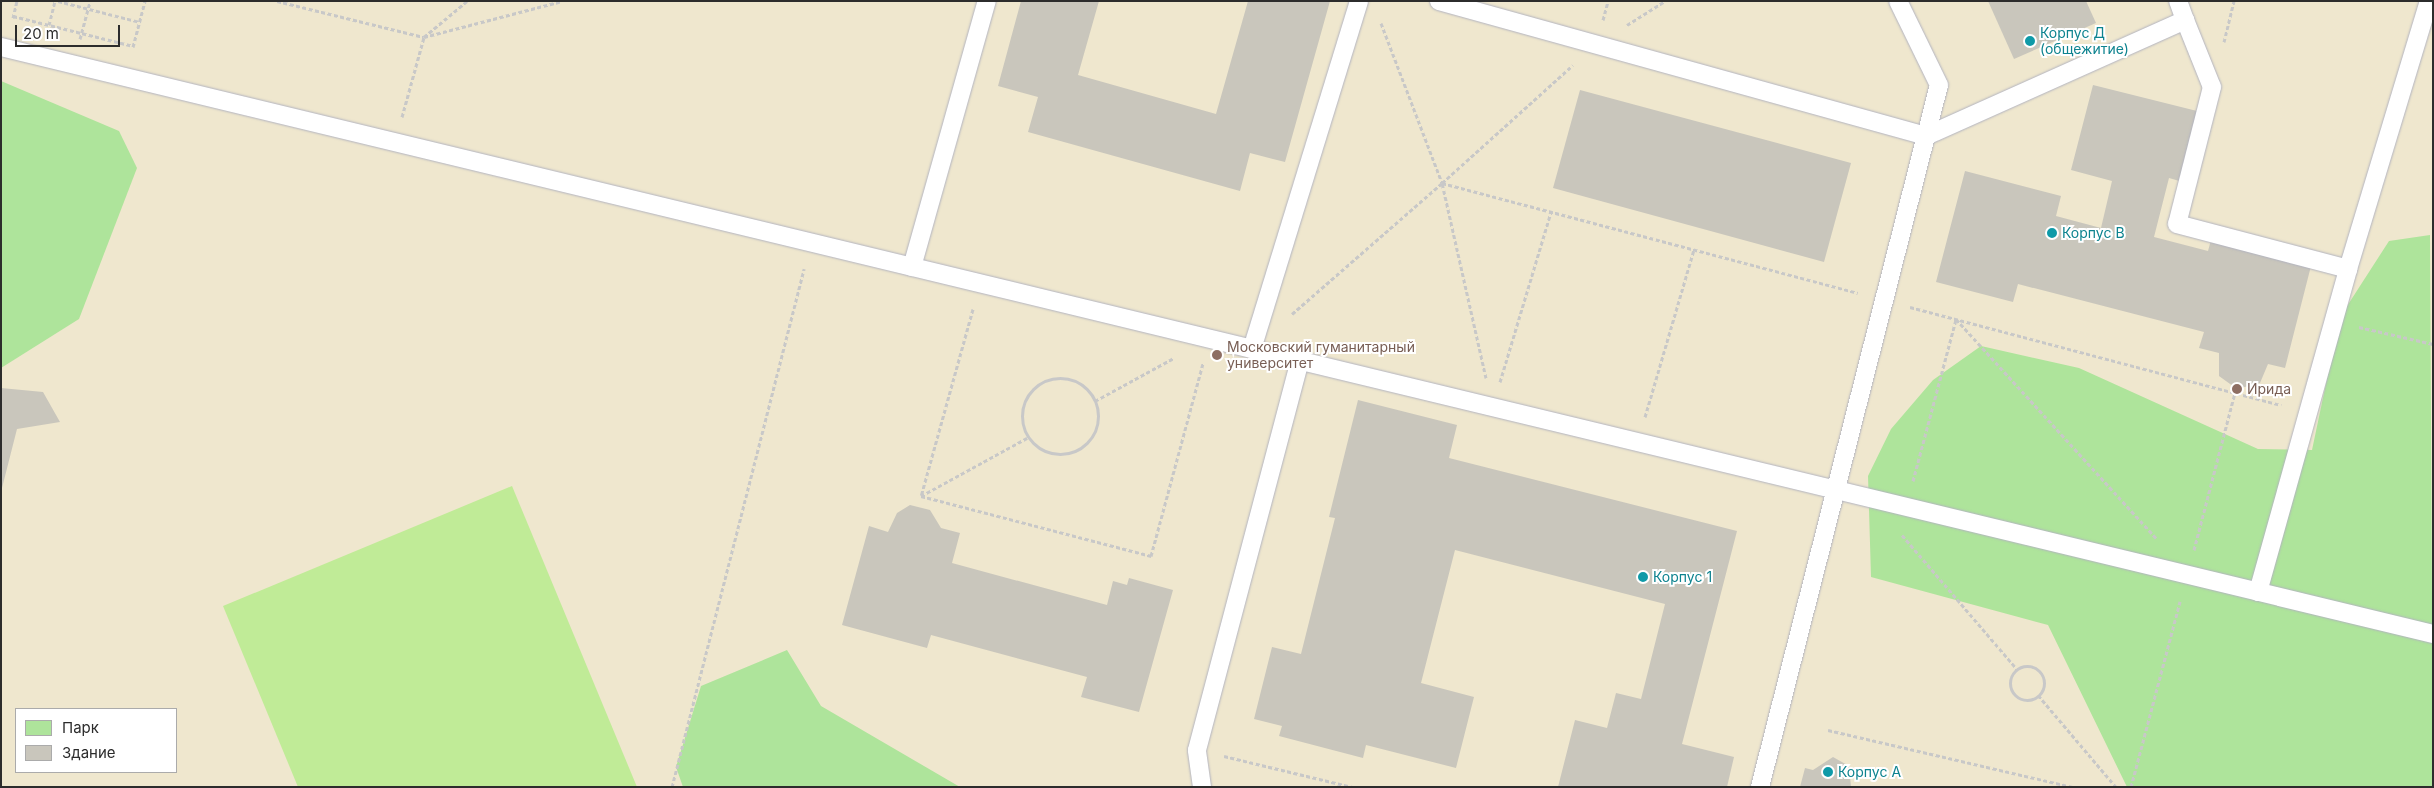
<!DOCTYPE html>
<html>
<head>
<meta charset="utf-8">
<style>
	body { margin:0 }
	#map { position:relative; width:2434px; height:788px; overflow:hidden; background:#ede8de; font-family:Inter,sans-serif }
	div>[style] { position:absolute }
	.education>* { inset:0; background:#efe7ce }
	.green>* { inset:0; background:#aee49b }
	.pitch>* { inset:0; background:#c0eb97 }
	.building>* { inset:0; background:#c9c6bc }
	.path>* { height:3px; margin-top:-1.5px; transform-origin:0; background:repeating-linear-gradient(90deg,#c8c8c8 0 4px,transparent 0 6.5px) }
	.path>.ring { margin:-1.5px; padding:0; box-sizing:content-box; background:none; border:3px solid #c8c8c8; border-radius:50% }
	.roads { filter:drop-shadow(0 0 1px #b2b3bf) drop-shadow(0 0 1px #b2b3bf) }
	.lane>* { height:18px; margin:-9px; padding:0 9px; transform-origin:9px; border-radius:9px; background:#fff }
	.dots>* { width:14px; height:14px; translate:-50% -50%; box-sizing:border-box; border:2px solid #fff; border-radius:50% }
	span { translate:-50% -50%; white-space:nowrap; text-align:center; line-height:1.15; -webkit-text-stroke:4px #fff; paint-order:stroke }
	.culture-label { font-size:14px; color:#0d838f }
	.left { translate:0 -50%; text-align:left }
	.education-label { font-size:14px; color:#785e54 }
	.frame { position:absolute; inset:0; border:2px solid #2c2c2c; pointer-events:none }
	.legend { position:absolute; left:15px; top:708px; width:162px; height:65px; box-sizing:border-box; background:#fff; border:1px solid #ababab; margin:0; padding:6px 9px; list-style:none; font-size:15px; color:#2c2c2c }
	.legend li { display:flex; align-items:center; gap:10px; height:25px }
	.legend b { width:25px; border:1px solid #ababab }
	.scale { position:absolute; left:15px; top:25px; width:105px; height:22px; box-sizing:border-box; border:2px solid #2c2c2c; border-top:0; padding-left:6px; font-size:15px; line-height:18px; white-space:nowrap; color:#2c2c2c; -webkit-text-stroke:4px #fff; paint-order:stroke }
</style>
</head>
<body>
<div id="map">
	<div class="education">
		<div style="clip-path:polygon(evenodd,1px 1px,2433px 1px,2433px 787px,1px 787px,1px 1px,16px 709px,176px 709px,176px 772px,16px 772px,16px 709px)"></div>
	</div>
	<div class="green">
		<div style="clip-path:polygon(1px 81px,119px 131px,137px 168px,79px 319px,1px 368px)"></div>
		<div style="clip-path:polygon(2430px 235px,2433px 787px,2127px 787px,2048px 625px,1871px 577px,1868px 476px,1891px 429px,1933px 380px,1981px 346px,2079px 368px,2258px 449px,2312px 450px,2340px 317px,2389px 241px)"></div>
		<div style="clip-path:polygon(787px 650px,821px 706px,960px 787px,683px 787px,676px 767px,701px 686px)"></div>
	</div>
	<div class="pitch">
		<div style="clip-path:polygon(512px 486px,637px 787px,298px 787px,223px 606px)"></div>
	</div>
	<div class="building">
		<div style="clip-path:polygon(1021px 1px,1099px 1px,1078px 75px,1216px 114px,1248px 1px,1330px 1px,1285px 162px,1250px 153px,1240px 191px,1028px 132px,1038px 97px,998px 86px)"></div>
		<div style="clip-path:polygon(1988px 1px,2086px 1px,2096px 23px,2014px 59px)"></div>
		<div style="clip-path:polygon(2093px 85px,2201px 112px,2183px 182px,2169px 178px,2154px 237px,2208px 251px,2211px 240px,2311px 266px,2285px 368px,2268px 364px,2260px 383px,2237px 389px,2219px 376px,2219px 353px,2199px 348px,2204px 332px,2018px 284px,2013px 302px,1936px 282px,1965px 171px,2061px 196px,2056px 216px,2101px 228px,2112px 181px,2071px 170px)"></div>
		<div style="clip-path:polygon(1580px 90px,1851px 163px,1824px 262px,1553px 188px)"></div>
		<div style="clip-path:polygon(1px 388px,43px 392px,60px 422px,17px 429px,2px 488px)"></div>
		<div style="clip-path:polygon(1358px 400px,1457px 425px,1449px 458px,1737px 531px,1682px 744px,1734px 757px,1727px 787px,1558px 787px,1575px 720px,1607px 728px,1616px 693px,1641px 699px,1665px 604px,1455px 550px,1421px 683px,1474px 697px,1456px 768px,1366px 745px,1363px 758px,1279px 736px,1282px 726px,1254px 719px,1272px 647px,1301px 654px,1335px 518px,1329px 517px)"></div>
		<div style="clip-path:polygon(910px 505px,930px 510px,941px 528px,960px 533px,952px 563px,1107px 605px,1113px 581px,1127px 585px,1129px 578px,1173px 590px,1139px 712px,1081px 697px,1087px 677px,931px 635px,927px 648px,842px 625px,869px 526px,888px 532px,897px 513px)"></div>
		<div style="clip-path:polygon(1833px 757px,1849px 766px,1851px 787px,1800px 787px,1805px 768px,1813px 770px)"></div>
	</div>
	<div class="path">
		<div style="left:58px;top:1px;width:85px;rotate:14.4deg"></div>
		<div style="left:277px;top:1px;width:151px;rotate:13.8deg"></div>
		<div style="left:424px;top:37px;width:143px;rotate:-14.6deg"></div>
		<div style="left:13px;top:16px;width:124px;rotate:14deg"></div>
		<div style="left:13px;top:18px;width:17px;rotate:-77deg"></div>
		<div style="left:1603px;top:20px;width:20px;rotate:-75deg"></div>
		<div style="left:1381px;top:23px;width:171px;rotate:69.1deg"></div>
		<div style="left:1442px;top:183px;width:430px;rotate:14.8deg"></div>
		<div style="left:49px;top:25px;width:25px;rotate:-76deg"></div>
		<div style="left:1627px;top:25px;width:45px;rotate:-32.3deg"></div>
		<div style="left:80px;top:39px;width:39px;rotate:-75deg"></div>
		<div style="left:2224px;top:42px;width:42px;rotate:-76.3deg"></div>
		<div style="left:133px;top:47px;width:48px;rotate:-75.4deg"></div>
		<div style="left:402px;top:117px;width:83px;rotate:-74.6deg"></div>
		<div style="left:424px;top:37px;width:56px;rotate:-39.9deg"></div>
		<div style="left:1910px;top:307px;width:384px;rotate:14.8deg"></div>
		<div style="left:973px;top:309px;width:194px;rotate:105.5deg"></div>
		<div style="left:921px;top:496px;width:238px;rotate:14.6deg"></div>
		<div style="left:1151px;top:556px;width:200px;rotate:-74.9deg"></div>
		<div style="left:1292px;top:314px;width:199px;rotate:-41.1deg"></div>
		<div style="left:1956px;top:319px;width:297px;rotate:47.6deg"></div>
		<div style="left:2359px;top:327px;width:76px;rotate:12.9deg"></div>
		<div class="ring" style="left:1022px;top:378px;width:73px;height:73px"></div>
		<div style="left:1486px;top:378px;width:200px;rotate:-102.7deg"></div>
		<div style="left:1442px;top:183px;width:176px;rotate:-42deg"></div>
		<div style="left:1500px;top:382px;width:177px;rotate:-73.3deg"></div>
		<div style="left:1095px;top:401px;width:90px;rotate:-28.6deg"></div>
		<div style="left:1645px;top:417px;width:175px;rotate:-73.7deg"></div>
		<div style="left:1913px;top:481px;width:168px;rotate:-75.1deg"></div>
		<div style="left:921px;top:496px;width:121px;rotate:-28.7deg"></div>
		<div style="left:1902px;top:535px;width:177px;rotate:49.4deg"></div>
		<div style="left:2194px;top:550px;width:162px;rotate:-75.4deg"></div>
		<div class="ring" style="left:2010px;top:666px;width:31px;height:31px"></div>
		<div style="left:2038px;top:695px;width:121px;rotate:49.7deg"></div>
		<div style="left:1828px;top:730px;width:251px;rotate:13.1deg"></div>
		<div style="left:1224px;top:756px;width:132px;rotate:13.6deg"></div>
		<div style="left:672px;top:787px;width:535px;rotate:-75.7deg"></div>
		<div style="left:2131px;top:787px;width:192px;rotate:-75.2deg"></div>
	</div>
	<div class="roads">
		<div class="lane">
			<div style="left:1439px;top:1px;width:505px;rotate:15.49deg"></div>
			<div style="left:1926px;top:136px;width:284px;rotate:-24.1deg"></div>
			<div style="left:2185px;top:20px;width:20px;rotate:-110deg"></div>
			<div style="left:2185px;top:20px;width:72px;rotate:68.1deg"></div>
			<div style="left:2212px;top:87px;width:141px;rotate:104.3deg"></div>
			<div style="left:2177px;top:224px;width:177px;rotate:14.7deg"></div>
			<div style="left:2348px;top:269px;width:280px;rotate:-73.2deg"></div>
			<div style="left:1px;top:47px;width:2502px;rotate:13.57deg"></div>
			<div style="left:912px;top:267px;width:276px;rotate:-74.3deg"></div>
			<div style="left:1252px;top:349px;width:364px;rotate:-72.9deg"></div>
			<div style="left:2258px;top:592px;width:335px;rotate:-74.4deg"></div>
			<div style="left:1202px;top:787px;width:37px;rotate:-98deg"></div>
			<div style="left:1197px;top:750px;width:403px;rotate:-75.2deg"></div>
			<div style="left:1760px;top:787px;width:724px;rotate:-75.7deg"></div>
			<div style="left:1939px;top:85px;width:93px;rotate:-116deg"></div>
		</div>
	</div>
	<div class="dots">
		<div style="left:2030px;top:41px;background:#0f9aa8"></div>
		<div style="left:2052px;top:233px;background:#0f9aa8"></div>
		<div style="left:1217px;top:355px;background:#8d6e63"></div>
		<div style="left:2237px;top:389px;background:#8d6e63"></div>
		<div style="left:1643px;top:577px;background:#0f9aa8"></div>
		<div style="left:1828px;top:772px;background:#0f9aa8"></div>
	</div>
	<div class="culture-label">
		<span class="left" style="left:2040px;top:41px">Корпус Д<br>(общежитие)</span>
		<span class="left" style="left:2062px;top:233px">Корпус В</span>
		<span class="left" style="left:1653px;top:577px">Корпус 1</span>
		<span class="left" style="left:1838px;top:772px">Корпус А</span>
	</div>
	<div class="education-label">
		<span class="left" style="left:1227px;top:355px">Московский гуманитарный<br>университет</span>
		<span class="left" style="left:2247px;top:389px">Ирида</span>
	</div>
	<div class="frame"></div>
	<ul class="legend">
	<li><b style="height:14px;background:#aee49b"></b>Парк</li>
	<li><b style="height:14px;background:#c9c6bc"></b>Здание</li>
	</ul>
	<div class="scale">20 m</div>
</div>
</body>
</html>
